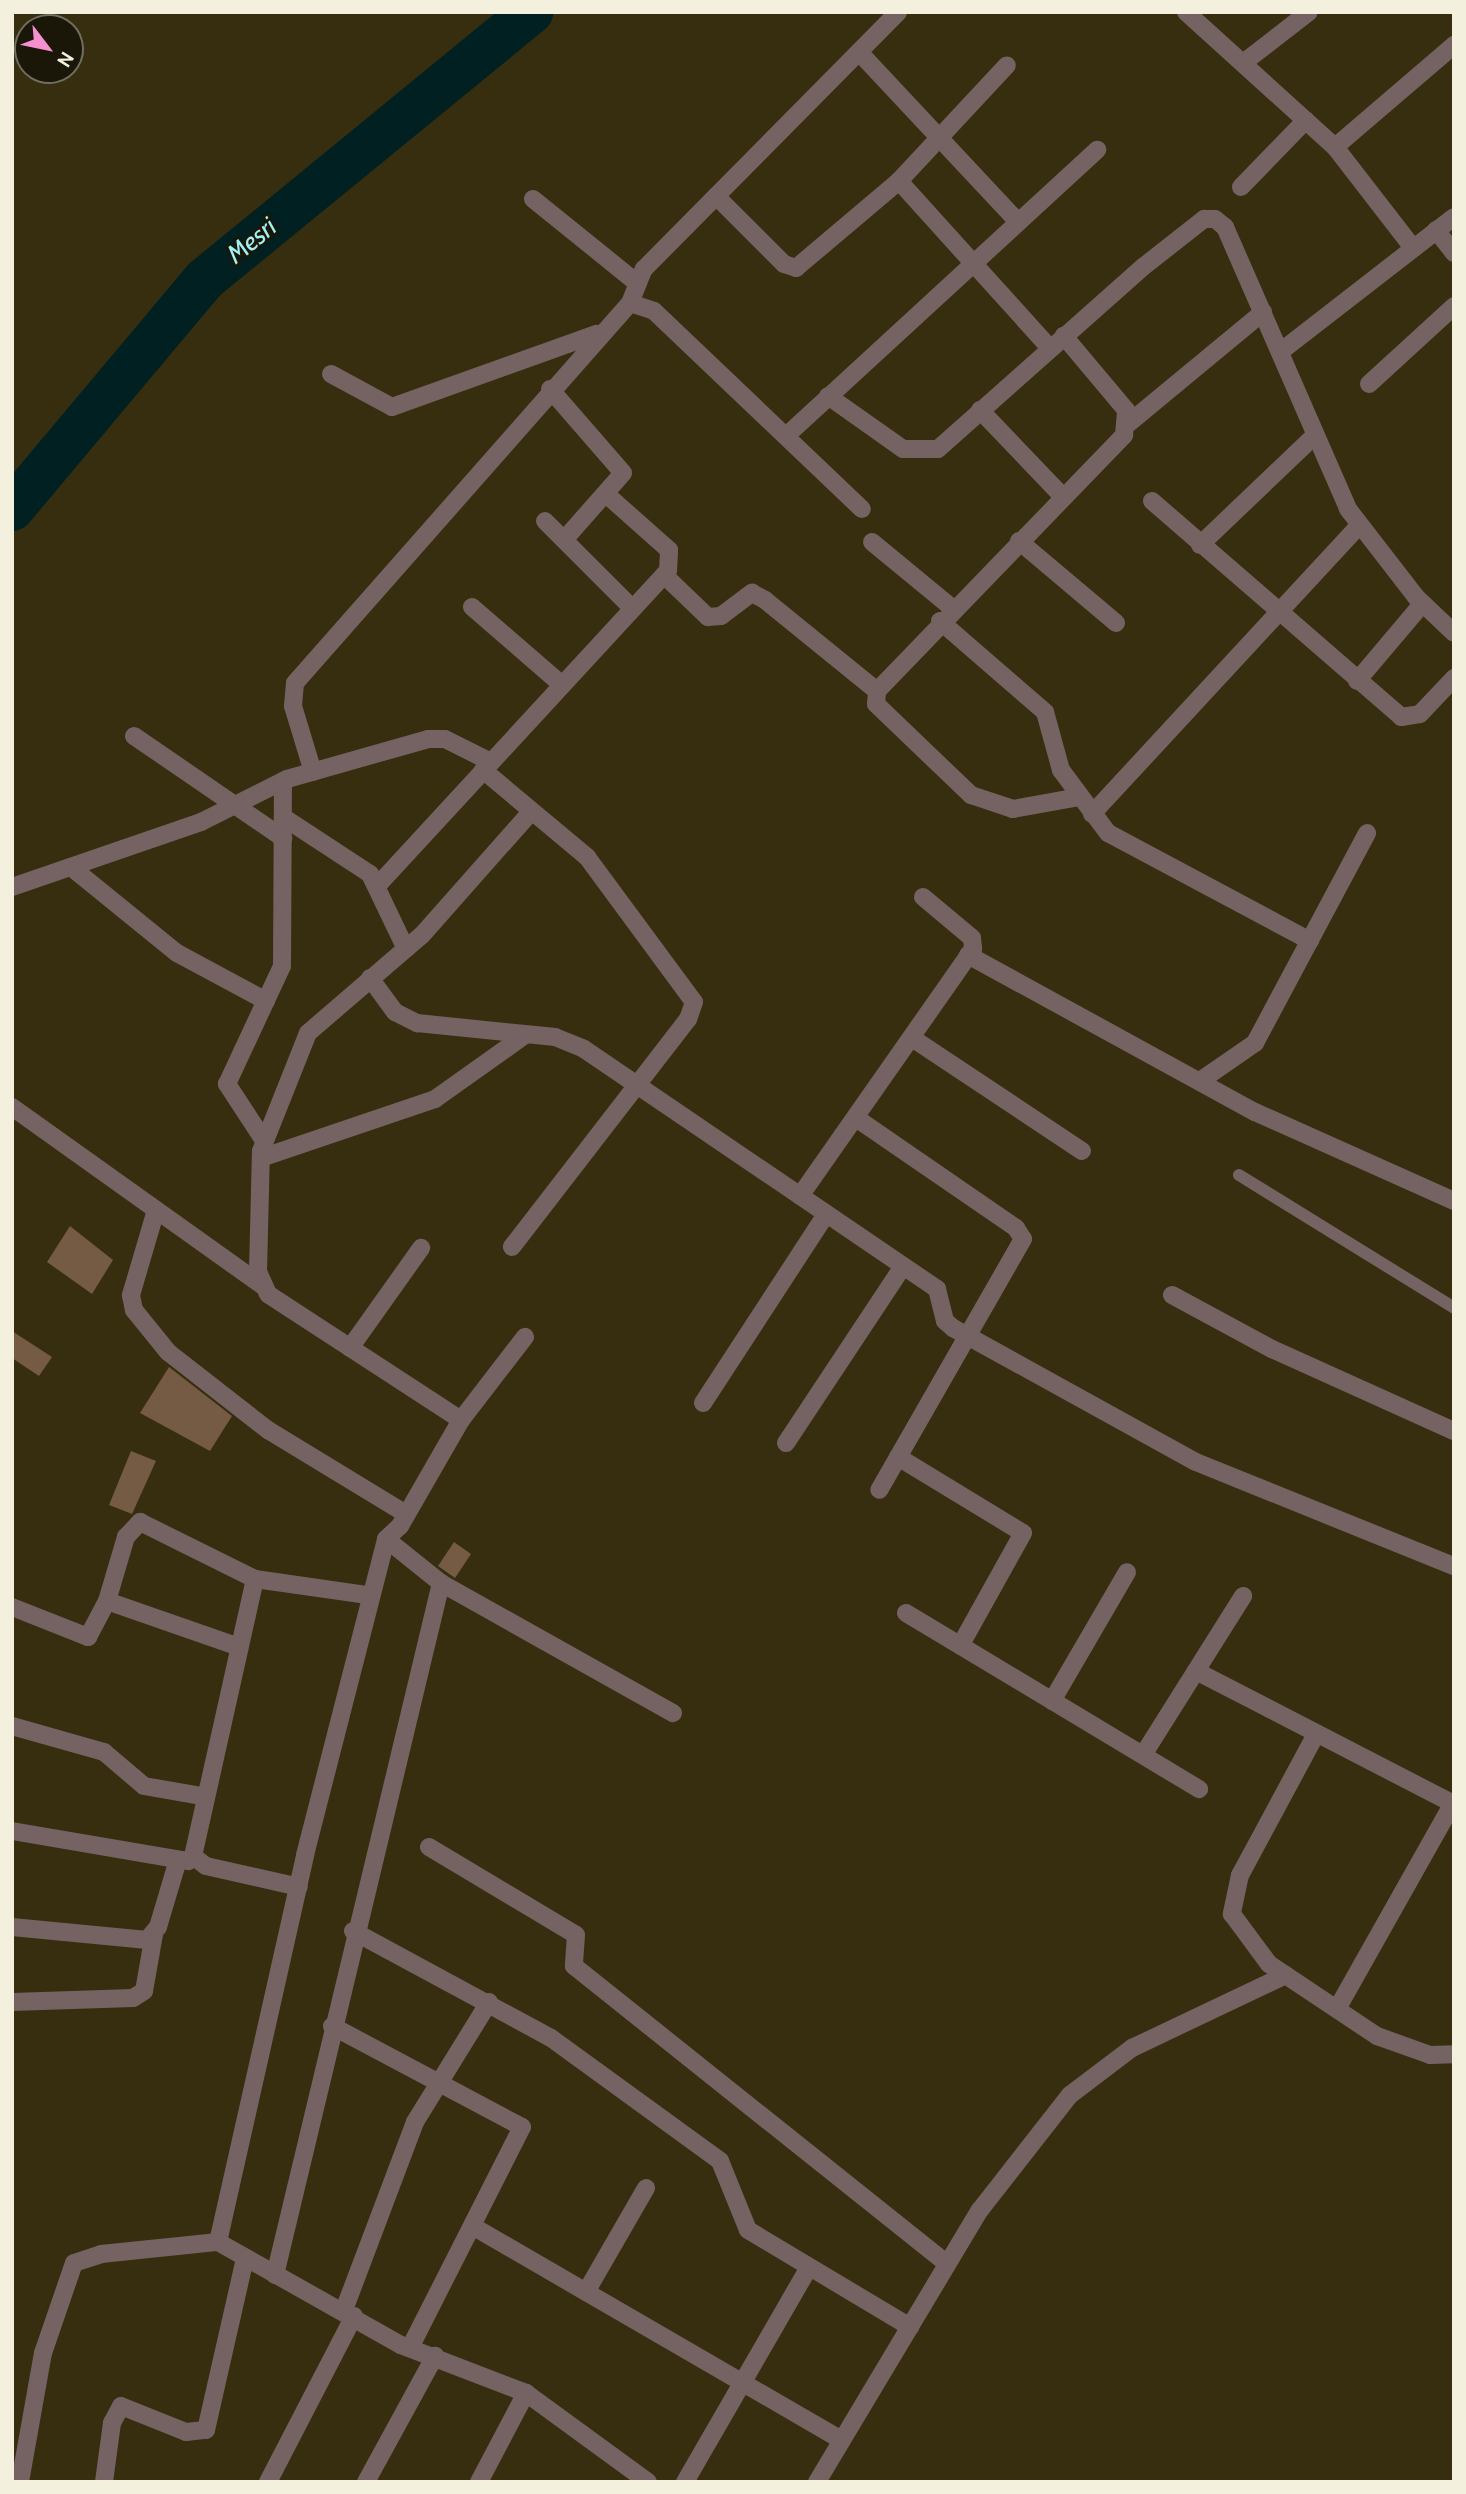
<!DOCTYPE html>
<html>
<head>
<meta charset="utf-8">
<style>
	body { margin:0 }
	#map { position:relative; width:1466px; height:2494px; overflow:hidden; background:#362e0f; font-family:Cabin,sans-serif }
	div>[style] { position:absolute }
	.river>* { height:44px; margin:-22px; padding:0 22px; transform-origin:22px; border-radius:22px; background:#002022 }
	.building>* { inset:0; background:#755a44 }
	.lane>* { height:12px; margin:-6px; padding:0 6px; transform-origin:6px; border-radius:6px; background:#746362 }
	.street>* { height:18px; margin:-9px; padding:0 9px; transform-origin:9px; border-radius:9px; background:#746362 }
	span { translate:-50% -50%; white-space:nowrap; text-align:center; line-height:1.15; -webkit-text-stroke:5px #1a1709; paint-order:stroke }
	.water-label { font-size:26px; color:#a0f0f6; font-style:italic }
	.frame { position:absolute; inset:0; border:14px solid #f4f0de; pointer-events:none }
	.north { position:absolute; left:14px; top:14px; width:70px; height:70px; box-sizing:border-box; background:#1a1709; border:2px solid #716e5e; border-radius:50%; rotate:122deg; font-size:19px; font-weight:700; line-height:28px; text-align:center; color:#f4f0de }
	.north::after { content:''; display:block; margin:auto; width:24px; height:32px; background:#f690cf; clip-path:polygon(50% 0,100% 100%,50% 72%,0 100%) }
</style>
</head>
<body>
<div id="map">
	<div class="river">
		<div style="left:12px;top:509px;width:299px;rotate:-50deg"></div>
		<div style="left:204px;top:280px;width:423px;rotate:-39.3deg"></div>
	</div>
	<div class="building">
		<div style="clip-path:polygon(70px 1226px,113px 1260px,92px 1294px,47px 1262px)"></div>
		<div style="clip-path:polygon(12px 1331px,52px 1357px,39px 1376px,12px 1358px)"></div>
		<div style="clip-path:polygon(169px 1367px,232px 1416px,210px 1451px,140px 1413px)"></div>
		<div style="clip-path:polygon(131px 1451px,156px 1461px,132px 1514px,109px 1505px)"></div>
		<div style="clip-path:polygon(454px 1542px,471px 1554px,455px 1578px,438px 1566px)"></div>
	</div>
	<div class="lane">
		<div style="left:1239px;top:1175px;width:253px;rotate:31.7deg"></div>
	</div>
	<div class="street">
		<div style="left:1186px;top:12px;width:201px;rotate:42.2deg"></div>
		<div style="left:1335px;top:147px;width:128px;rotate:52.3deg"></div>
		<div style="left:859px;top:52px;width:233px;rotate:46.9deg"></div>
		<div style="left:1243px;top:63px;width:83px;rotate:-37.7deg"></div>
		<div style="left:1335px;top:147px;width:157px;rotate:-40.6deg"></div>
		<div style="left:899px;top:181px;width:225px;rotate:47.9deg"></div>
		<div style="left:1241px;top:187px;width:93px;rotate:-45.9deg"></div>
		<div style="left:716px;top:196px;width:96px;rotate:45deg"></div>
		<div style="left:784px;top:264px;width:13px;rotate:18deg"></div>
		<div style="left:796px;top:268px;width:135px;rotate:-40.2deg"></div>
		<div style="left:899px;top:181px;width:158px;rotate:-47deg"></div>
		<div style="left:533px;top:199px;width:132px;rotate:38.9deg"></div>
		<div style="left:1436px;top:230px;width:29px;rotate:52deg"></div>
		<div style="left:630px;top:303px;width:37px;rotate:-68deg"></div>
		<div style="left:644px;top:269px;width:361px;rotate:-45.3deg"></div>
		<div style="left:1280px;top:352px;width:220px;rotate:-37.8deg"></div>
		<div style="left:331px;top:374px;width:69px;rotate:28.4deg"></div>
		<div style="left:392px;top:407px;width:217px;rotate:-19.7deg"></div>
		<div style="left:1369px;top:384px;width:115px;rotate:-42.5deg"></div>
		<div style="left:550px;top:389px;width:111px;rotate:49deg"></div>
		<div style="left:623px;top:473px;width:89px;rotate:131.4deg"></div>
		<div style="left:828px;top:396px;width:92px;rotate:35.2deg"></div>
		<div style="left:903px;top:449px;width:35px"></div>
		<div style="left:938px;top:449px;width:274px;rotate:-41.6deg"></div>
		<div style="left:1143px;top:267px;width:78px;rotate:-38.2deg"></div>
		<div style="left:1204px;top:219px;width:11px"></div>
		<div style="left:1215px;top:219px;width:13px;rotate:39deg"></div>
		<div style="left:1225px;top:227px;width:308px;rotate:66.4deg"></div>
		<div style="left:1348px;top:509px;width:111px;rotate:52.3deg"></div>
		<div style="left:1416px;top:597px;width:52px;rotate:43.5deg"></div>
		<div style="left:980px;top:410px;width:120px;rotate:46.3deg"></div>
		<div style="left:1129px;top:423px;width:174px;rotate:-39.6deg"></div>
		<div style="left:786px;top:436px;width:423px;rotate:-42.6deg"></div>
		<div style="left:1152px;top:501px;width:330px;rotate:40.9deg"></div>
		<div style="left:1401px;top:717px;width:19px;rotate:-9deg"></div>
		<div style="left:1420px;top:714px;width:50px;rotate:-46.6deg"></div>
		<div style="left:545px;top:521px;width:124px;rotate:45deg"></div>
		<div style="left:1019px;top:541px;width:127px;rotate:40.2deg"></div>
		<div style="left:872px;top:542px;width:104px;rotate:39.5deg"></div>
		<div style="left:1200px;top:545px;width:159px;rotate:-43.7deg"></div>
		<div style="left:664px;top:575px;width:61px;rotate:43.7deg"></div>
		<div style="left:708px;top:617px;width:13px;rotate:-4deg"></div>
		<div style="left:721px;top:616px;width:39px;rotate:-37deg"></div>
		<div style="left:752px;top:593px;width:15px;rotate:28deg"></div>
		<div style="left:765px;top:600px;width:144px;rotate:39.1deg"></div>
		<div style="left:877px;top:691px;width:13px;rotate:94deg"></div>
		<div style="left:876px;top:704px;width:132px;rotate:43.8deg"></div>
		<div style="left:971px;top:795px;width:44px;rotate:18.4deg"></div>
		<div style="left:1013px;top:809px;width:68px;rotate:-10.2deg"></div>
		<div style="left:472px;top:607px;width:119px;rotate:40.9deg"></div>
		<div style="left:940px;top:621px;width:139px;rotate:40.9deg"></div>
		<div style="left:1045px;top:712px;width:60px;rotate:74.6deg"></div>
		<div style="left:1061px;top:770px;width:79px;rotate:53.3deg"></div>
		<div style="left:1108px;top:833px;width:229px;rotate:28.1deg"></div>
		<div style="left:1357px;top:681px;width:101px;rotate:-49.8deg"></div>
		<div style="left:877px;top:691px;width:356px;rotate:-46deg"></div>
		<div style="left:1124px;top:435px;width:25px;rotate:-85deg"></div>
		<div style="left:1126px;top:410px;width:97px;rotate:-130deg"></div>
		<div style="left:134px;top:736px;width:181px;rotate:34.4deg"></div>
		<div style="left:483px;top:770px;width:136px;rotate:39.9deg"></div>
		<div style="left:587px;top:857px;width:180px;rotate:53.6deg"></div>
		<div style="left:694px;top:1002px;width:18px;rotate:109deg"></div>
		<div style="left:688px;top:1019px;width:288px;rotate:127.7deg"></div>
		<div style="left:313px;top:772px;width:69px;rotate:-106.9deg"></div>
		<div style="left:293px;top:706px;width:23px;rotate:-85deg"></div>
		<div style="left:295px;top:683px;width:507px;rotate:-48.6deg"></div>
		<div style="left:630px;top:303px;width:25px;rotate:18deg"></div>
		<div style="left:654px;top:311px;width:287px;rotate:43.6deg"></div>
		<div style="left:1092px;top:814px;width:394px;rotate:-47.2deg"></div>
		<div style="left:283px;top:817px;width:104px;rotate:33.2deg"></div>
		<div style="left:370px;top:874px;width:83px;rotate:64.4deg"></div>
		<div style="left:71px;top:867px;width:136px;rotate:39.1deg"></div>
		<div style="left:177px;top:953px;width:101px;rotate:28.3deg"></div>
		<div style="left:378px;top:885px;width:427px;rotate:-47.3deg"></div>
		<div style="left:668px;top:571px;width:21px;rotate:-87deg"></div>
		<div style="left:669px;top:550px;width:83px;rotate:-138.4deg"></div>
		<div style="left:12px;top:887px;width:200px;rotate:-19deg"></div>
		<div style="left:201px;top:822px;width:96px;rotate:-26.6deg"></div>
		<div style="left:287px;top:779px;width:147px;rotate:-15.8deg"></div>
		<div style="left:428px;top:739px;width:17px"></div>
		<div style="left:445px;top:739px;width:51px;rotate:26.6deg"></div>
		<div style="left:968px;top:955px;width:327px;rotate:28.7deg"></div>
		<div style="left:1255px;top:1112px;width:218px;rotate:24.1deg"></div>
		<div style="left:370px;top:978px;width:42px;rotate:53.7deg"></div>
		<div style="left:395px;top:1012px;width:25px;rotate:27deg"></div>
		<div style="left:417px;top:1023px;width:139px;rotate:5.8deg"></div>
		<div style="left:555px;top:1037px;width:31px;rotate:22deg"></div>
		<div style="left:584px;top:1049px;width:427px;rotate:34.2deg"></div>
		<div style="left:937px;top:1289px;width:33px;rotate:76deg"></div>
		<div style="left:945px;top:1321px;width:11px;rotate:41deg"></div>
		<div style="left:953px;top:1328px;width:277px;rotate:28.9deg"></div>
		<div style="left:1196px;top:1462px;width:278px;rotate:22deg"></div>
		<div style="left:912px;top:1038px;width:204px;rotate:33.6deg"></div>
		<div style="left:1200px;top:1081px;width:67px;rotate:-34.6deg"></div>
		<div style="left:1255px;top:1043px;width:238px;rotate:-61.9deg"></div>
		<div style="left:12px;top:1107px;width:307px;rotate:35.5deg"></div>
		<div style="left:856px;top:1118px;width:194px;rotate:34.5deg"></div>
		<div style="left:1016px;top:1228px;width:13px;rotate:58deg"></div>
		<div style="left:1023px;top:1239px;width:289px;rotate:119.8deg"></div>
		<div style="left:263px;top:1139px;width:66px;rotate:-123.2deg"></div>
		<div style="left:227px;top:1084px;width:130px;rotate:-65deg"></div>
		<div style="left:282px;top:966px;width:185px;rotate:-89.7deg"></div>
		<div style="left:261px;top:1158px;width:184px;rotate:-18.7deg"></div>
		<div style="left:435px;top:1099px;width:110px;rotate:-35.4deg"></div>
		<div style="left:800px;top:1196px;width:302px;rotate:-55deg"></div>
		<div style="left:973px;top:949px;width:11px;rotate:-95deg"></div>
		<div style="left:972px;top:938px;width:64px;rotate:-140.1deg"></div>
		<div style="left:156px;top:1210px;width:89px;rotate:106.4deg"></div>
		<div style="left:131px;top:1295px;width:15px;rotate:79deg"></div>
		<div style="left:134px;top:1310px;width:54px;rotate:51deg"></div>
		<div style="left:168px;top:1352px;width:127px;rotate:38deg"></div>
		<div style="left:268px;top:1430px;width:158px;rotate:31.3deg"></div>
		<div style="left:1172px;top:1295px;width:114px;rotate:28.4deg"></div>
		<div style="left:1272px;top:1349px;width:200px;rotate:24.3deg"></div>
		<div style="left:350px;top:1348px;width:123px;rotate:-54.6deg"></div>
		<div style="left:703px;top:1403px;width:225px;rotate:-56.9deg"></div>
		<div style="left:461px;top:1420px;width:230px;rotate:-146.9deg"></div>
		<div style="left:268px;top:1294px;width:24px;rotate:-114deg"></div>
		<div style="left:258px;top:1272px;width:121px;rotate:-88.6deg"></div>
		<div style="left:261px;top:1151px;width:127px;rotate:-68.3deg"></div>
		<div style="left:308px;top:1033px;width:150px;rotate:-40.7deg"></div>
		<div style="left:422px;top:935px;width:164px;rotate:-48.5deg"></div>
		<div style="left:786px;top:1443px;width:212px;rotate:-56.5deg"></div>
		<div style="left:898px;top:1457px;width:146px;rotate:31.3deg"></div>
		<div style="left:1023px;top:1533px;width:129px;rotate:119.1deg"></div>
		<div style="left:386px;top:1539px;width:70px;rotate:38.7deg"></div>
		<div style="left:441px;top:1583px;width:266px;rotate:29.3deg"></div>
		<div style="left:255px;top:1579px;width:284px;rotate:102.6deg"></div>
		<div style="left:193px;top:1856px;width:16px;rotate:38deg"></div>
		<div style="left:206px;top:1866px;width:95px;rotate:12.7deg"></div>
		<div style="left:107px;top:1601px;width:67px;rotate:-73.5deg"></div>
		<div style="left:126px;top:1537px;width:21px;rotate:-47deg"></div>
		<div style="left:140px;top:1522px;width:128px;rotate:26.4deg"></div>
		<div style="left:255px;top:1579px;width:114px;rotate:8.1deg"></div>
		<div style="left:12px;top:1607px;width:82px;rotate:21.5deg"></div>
		<div style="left:88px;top:1637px;width:41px;rotate:-62.2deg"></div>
		<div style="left:107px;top:1601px;width:140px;rotate:19.2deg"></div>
		<div style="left:906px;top:1613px;width:342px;rotate:31deg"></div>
		<div style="left:1196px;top:1671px;width:290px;rotate:27.3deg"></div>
		<div style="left:1052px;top:1701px;width:149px;rotate:-59.8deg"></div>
		<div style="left:12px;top:1726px;width:96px;rotate:15.8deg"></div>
		<div style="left:104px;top:1752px;width:52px;rotate:40.4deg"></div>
		<div style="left:144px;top:1786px;width:59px;rotate:9.8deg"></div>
		<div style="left:1315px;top:1736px;width:158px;rotate:118.3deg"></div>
		<div style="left:1240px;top:1875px;width:40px;rotate:102deg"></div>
		<div style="left:1232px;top:1914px;width:62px;rotate:53.5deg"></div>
		<div style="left:1269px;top:1964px;width:130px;rotate:33.7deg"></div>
		<div style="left:1377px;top:2036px;width:56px;rotate:19.7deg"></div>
		<div style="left:1430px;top:2055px;width:24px;rotate:-2deg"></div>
		<div style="left:1143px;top:1755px;width:188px;rotate:-57.8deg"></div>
		<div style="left:12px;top:1831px;width:179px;rotate:9.7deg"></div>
		<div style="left:429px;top:1847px;width:171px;rotate:30.9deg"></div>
		<div style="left:576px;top:1935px;width:31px;rotate:94deg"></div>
		<div style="left:574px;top:1966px;width:477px;rotate:38.6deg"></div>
		<div style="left:12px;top:1927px;width:136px;rotate:5.5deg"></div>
		<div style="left:147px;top:1940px;width:17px;rotate:-50deg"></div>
		<div style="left:158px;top:1927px;width:70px;rotate:-73.4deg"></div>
		<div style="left:353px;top:1931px;width:225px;rotate:28.4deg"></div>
		<div style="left:551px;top:2038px;width:209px;rotate:36deg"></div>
		<div style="left:720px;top:2161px;width:74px;rotate:67.9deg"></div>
		<div style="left:748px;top:2230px;width:189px;rotate:30.9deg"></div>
		<div style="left:12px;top:2002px;width:121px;rotate:-1.9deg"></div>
		<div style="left:133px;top:1998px;width:13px;rotate:-32deg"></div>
		<div style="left:144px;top:1991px;width:58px;rotate:-80deg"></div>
		<div style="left:1337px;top:2009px;width:236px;rotate:-60.6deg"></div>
		<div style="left:332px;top:2026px;width:215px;rotate:28deg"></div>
		<div style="left:522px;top:2127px;width:248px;rotate:116.9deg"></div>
		<div style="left:474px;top:2227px;width:425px;rotate:30.1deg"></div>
		<div style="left:218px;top:2242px;width:397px;rotate:-77.3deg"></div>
		<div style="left:305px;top:1855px;width:326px;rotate:-75.6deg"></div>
		<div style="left:386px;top:1539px;width:19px;rotate:-43deg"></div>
		<div style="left:400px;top:1526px;width:122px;rotate:-60.1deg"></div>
		<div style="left:461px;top:1420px;width:105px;rotate:-52.4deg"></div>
		<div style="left:275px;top:2275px;width:712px;rotate:-76.51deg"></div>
		<div style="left:586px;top:2292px;width:120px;rotate:-60deg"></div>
		<div style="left:344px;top:2310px;width:201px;rotate:-69.3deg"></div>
		<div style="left:415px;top:2122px;width:141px;rotate:-58.3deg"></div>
		<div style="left:20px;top:2482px;width:131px;rotate:-79.9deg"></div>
		<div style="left:43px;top:2353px;width:95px;rotate:-71deg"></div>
		<div style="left:74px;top:2263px;width:28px;rotate:-18deg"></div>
		<div style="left:101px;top:2254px;width:118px;rotate:-5.9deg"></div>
		<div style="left:218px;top:2242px;width:210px;rotate:29.4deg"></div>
		<div style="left:401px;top:2345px;width:134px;rotate:21deg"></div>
		<div style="left:526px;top:2393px;width:151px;rotate:36.1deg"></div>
		<div style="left:104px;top:2482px;width:60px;rotate:-82.3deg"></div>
		<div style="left:112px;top:2423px;width:19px;rotate:-62deg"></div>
		<div style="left:121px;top:2406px;width:70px;rotate:21.8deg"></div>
		<div style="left:186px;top:2432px;width:20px;rotate:-6deg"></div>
		<div style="left:206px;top:2430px;width:176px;rotate:-77.2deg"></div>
		<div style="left:268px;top:2482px;width:187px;rotate:-62.6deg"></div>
		<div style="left:366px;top:2482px;width:144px;rotate:-61.3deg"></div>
		<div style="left:479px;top:2482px;width:101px;rotate:-62.2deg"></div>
		<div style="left:685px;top:2482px;width:248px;rotate:-60deg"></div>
		<div style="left:817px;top:2482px;width:317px;rotate:-59.1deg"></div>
		<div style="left:980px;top:2210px;width:146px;rotate:-52deg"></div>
		<div style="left:1070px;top:2095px;width:78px;rotate:-37.2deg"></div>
		<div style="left:1132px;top:2048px;width:170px;rotate:-25.4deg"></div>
	</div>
	<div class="water-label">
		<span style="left:252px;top:241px;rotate:-39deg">Mesri</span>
	</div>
	<div class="frame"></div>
	<div class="north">N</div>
</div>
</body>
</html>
